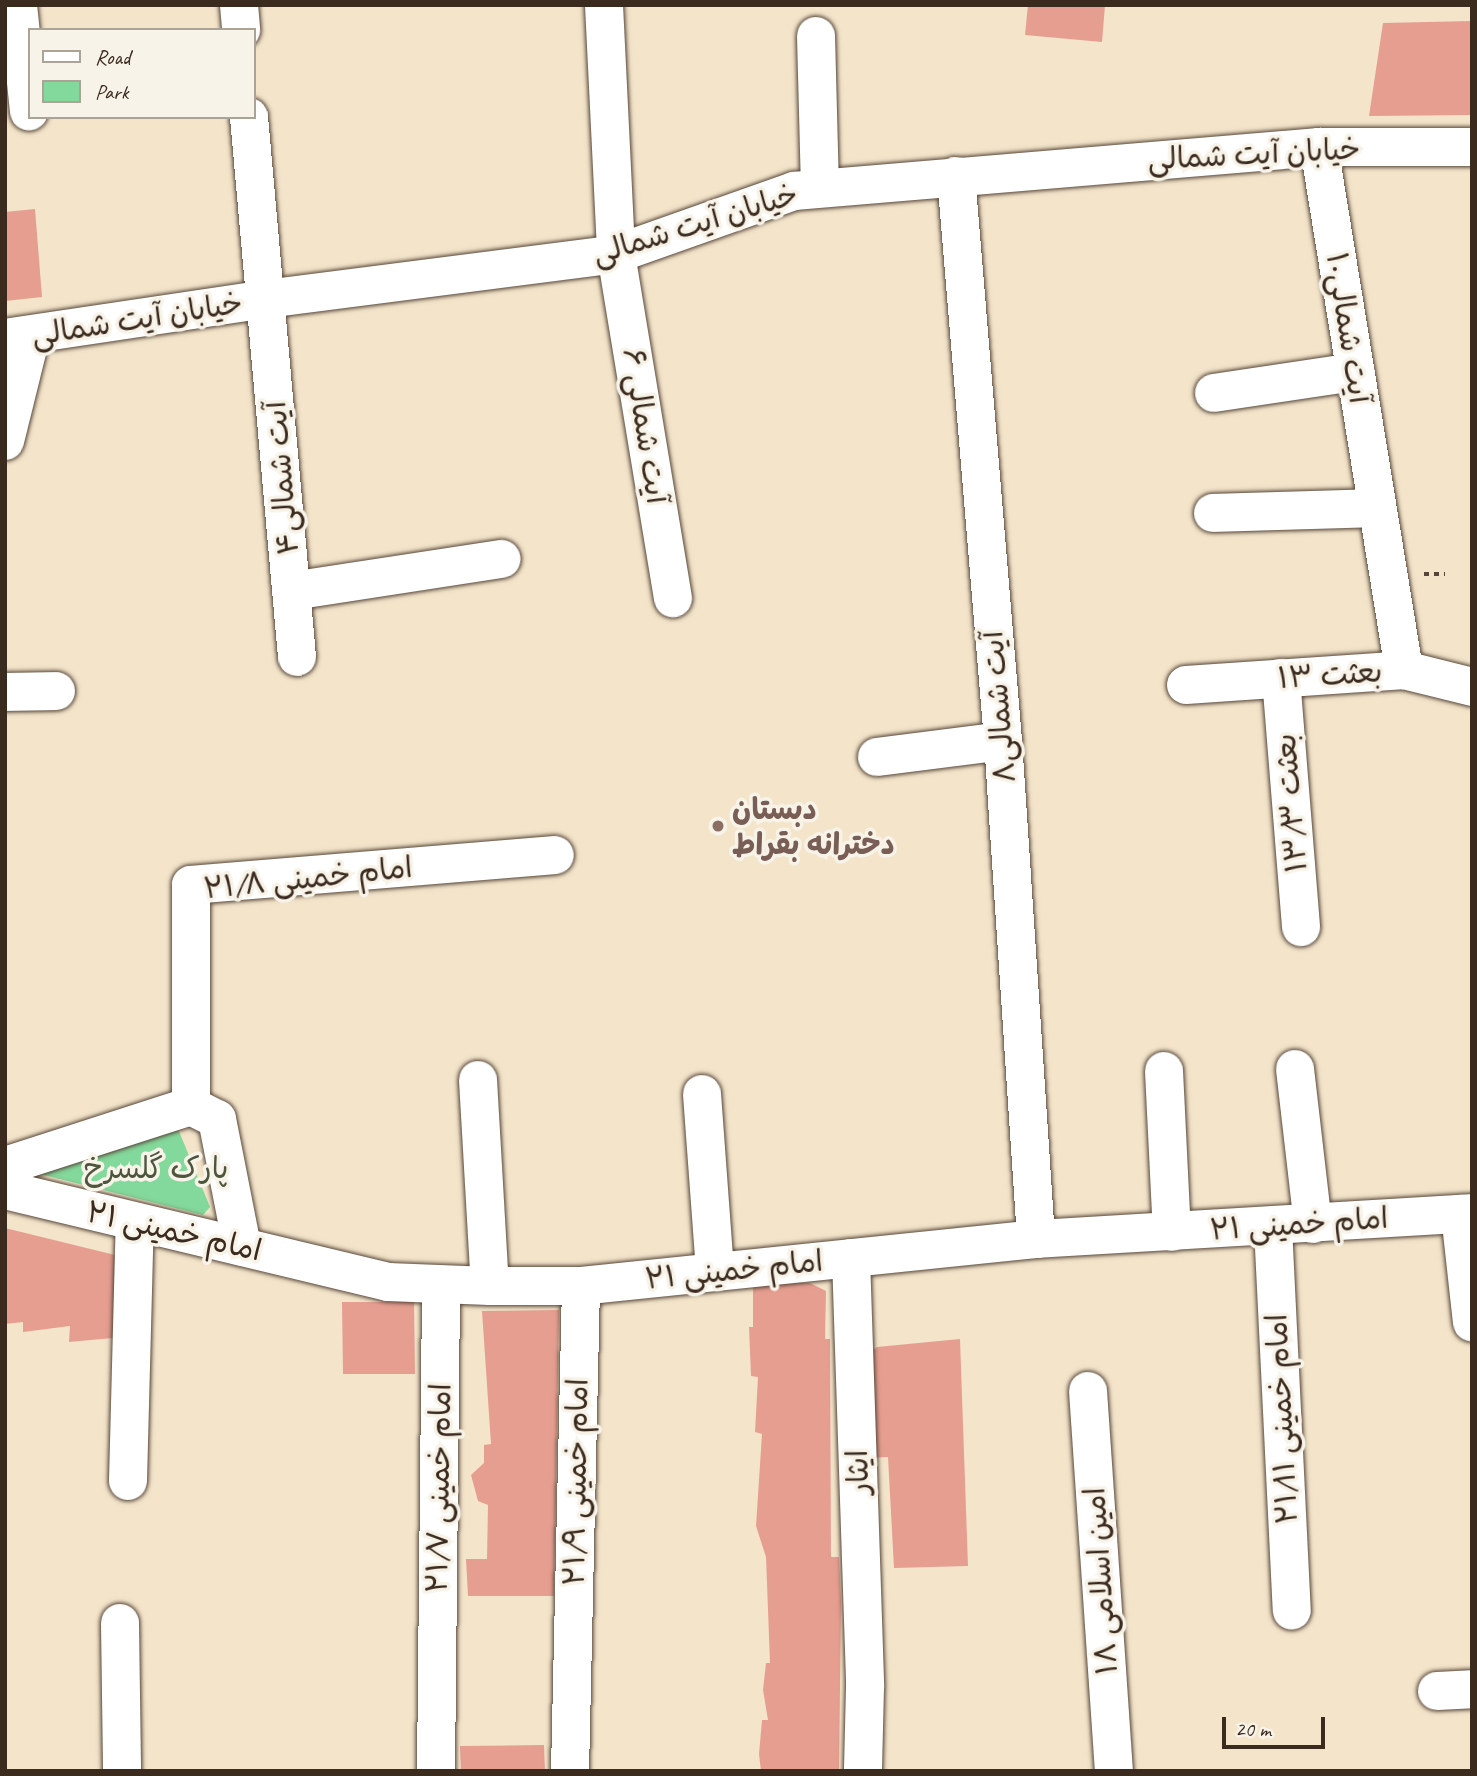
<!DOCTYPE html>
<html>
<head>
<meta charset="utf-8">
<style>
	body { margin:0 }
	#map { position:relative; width:1477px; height:1776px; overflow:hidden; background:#f3e4ca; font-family:Caveat,"Playpen Sans Arabic",sans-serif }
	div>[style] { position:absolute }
	.green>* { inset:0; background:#83d89b }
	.building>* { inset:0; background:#e69e91 }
	.path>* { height:4.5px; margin-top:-2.25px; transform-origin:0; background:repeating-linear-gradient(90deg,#574638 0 5px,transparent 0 10px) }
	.roads { filter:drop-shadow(0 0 2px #574638) drop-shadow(0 0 2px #574638) }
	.minor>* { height:38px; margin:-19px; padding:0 19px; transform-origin:19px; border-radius:19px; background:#fff }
	.dots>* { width:19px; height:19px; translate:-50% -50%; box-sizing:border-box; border:4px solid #f7f3e8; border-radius:50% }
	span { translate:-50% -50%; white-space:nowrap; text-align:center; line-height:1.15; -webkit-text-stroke:7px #f7f3e8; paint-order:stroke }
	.street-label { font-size:30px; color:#3b2a1e }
	.education-label { font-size:30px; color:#785e54; font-weight:700 }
	.left { translate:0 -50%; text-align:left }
	.park-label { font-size:30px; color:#4d563d }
	.frame { position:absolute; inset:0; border:7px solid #3b2a1e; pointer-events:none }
	.legend { position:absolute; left:28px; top:28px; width:228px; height:91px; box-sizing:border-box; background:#f7f3e8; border:2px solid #aca397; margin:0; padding:9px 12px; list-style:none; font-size:21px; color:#3b2a1e }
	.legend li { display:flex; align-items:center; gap:14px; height:35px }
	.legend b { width:35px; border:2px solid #aca397 }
	.scale { position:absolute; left:1222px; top:1717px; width:103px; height:32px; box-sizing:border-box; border:4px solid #3b2a1e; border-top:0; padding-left:9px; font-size:21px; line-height:24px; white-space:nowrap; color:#3b2a1e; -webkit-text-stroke:5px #f7f3e8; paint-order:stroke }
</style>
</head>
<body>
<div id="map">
	<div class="green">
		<div style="clip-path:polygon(176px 1124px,210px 1207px,203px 1215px,32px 1172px)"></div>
	</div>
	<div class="building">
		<div style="clip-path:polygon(1028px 5px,1105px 5px,1102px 42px,1025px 35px)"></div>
		<div style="clip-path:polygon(1472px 21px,1471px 115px,1369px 116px,1383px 23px)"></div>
		<div style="clip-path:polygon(35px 209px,42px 297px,5px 301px,5px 212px)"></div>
		<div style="clip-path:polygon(5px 1228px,115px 1255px,113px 1338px,69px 1342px,70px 1326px,23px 1332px,23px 1322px,5px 1324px)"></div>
		<div style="clip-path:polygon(779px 1282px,810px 1283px,826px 1291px,825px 1339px,830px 1339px,831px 1557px,839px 1557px,841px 1602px,839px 1771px,761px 1771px,759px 1754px,762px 1720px,768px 1720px,763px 1690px,766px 1663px,770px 1663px,766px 1557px,756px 1526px,762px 1434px,755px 1432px,758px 1377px,751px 1376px,749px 1327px,753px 1327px,753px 1285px)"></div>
		<div style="clip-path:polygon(342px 1302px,414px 1302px,415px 1374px,343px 1374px)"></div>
		<div style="clip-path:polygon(559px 1310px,554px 1596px,468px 1596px,466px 1559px,487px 1559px,488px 1505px,478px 1501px,471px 1475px,484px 1463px,484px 1445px,491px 1444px,482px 1311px)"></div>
		<div style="clip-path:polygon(960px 1339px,968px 1566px,894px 1568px,888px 1457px,864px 1458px,865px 1357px,877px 1347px)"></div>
		<div style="clip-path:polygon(544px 1745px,545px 1771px,461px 1771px,460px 1746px)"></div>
	</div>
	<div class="path">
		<div style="left:1424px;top:574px;width:21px"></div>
	</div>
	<div class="roads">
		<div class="minor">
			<div style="left:18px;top:5px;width:107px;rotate:84.1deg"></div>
			<div style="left:239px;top:5px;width:25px;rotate:85deg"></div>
			<div style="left:604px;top:5px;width:249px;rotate:87.2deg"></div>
			<div style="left:616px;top:254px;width:349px;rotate:80.6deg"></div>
			<div style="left:816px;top:36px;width:152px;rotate:88.5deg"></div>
			<div style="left:249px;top:117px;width:542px;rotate:84.92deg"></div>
			<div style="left:1319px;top:147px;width:530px;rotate:80.77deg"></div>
			<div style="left:956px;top:176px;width:567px;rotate:85.24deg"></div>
			<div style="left:1003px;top:741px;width:499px;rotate:86.2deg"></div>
			<div style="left:5px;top:338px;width:264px;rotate:-8.5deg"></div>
			<div style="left:266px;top:299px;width:353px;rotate:-7.3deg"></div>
			<div style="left:616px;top:254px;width:189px;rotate:-19.5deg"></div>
			<div style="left:794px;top:191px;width:527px;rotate:-4.79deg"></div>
			<div style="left:1319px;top:147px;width:153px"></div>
			<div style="left:1214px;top:393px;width:143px;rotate:-8.5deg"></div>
			<div style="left:5px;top:441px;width:108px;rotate:-76.1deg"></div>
			<div style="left:1213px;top:513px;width:164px;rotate:-1.7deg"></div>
			<div style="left:292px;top:591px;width:212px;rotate:-8.7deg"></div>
			<div style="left:1281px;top:678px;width:250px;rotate:85.4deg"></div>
			<div style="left:1186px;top:685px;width:219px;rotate:-3.9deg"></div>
			<div style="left:1404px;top:670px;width:70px;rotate:14deg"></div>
			<div style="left:5px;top:692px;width:51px;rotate:-1.1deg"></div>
			<div style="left:877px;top:757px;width:127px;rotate:-7.2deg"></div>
			<div style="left:1295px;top:1069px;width:156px;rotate:83.4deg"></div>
			<div style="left:1164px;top:1071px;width:161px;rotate:87.2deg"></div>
			<div style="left:478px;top:1080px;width:206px;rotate:86.7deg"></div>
			<div style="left:702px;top:1094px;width:178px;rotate:85.8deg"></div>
			<div style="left:191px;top:1106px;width:221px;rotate:-90deg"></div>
			<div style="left:191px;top:885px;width:365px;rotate:-4.7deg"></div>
			<div style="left:5px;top:1166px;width:195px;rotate:-17.9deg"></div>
			<div style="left:191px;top:1106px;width:29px;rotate:27deg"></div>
			<div style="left:217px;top:1119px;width:130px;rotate:78.9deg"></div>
			<div style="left:5px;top:1190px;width:394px;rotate:13.5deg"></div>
			<div style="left:388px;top:1282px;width:102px;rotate:2.2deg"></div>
			<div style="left:490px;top:1286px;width:91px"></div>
			<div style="left:581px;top:1286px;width:457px;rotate:-5.9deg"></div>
			<div style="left:1036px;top:1239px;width:437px;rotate:-3.4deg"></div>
			<div style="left:1460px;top:1214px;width:109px;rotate:83.7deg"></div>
			<div style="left:1273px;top:1227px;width:384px;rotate:87.2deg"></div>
			<div style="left:851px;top:1258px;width:429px;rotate:88.1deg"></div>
			<div style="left:865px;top:1687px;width:84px;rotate:91.4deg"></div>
			<div style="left:1088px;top:1391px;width:381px;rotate:86.1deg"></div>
			<div style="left:128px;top:1481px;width:259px;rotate:-88.5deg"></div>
			<div style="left:120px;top:1623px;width:148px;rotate:89.2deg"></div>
			<div style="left:1437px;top:1691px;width:35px;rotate:-3deg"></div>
			<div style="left:436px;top:1771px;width:486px;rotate:-89.4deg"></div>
			<div style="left:570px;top:1771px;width:485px;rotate:-88.7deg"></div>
		</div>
	</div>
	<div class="dots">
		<div style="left:718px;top:826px;background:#8d6e63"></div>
	</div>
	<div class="street-label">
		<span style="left:1254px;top:154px;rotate:-3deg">خیابان آیت شمالی</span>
		<span style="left:695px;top:224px;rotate:-17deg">خیابان آیت شمالی</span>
		<span style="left:137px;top:319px;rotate:-9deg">خیابان آیت شمالی</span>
		<span style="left:1348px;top:328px;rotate:81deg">آیت شمالی۱۰</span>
		<span style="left:645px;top:426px;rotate:81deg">آیت شمالی ۶</span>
		<span style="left:282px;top:478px;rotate:-95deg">آیت شمالی۴</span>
		<span style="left:1330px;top:675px;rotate:-4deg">بعثت ۱۳</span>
		<span style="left:999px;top:707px;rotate:-95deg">آیت شمالی۸</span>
		<span style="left:1291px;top:803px;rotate:-95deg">بعثت ۱۳/۳</span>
		<span style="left:308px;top:878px;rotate:-6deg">امام خمینی ۲۱/۸</span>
		<span style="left:1299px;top:1224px;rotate:-4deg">امام خمینی ۲۱</span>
		<span style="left:174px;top:1231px;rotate:13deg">امام خمینی ۲۱</span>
		<span style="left:734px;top:1270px;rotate:-6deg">امام خمینی ۲۱</span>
		<span style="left:1282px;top:1419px;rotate:-93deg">امام خمینی ۲۱/۱۱</span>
		<span style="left:858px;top:1472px;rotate:-92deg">ایثار</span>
		<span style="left:576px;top:1482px;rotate:-89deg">امام خمینی ۲۱/۹</span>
		<span style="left:439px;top:1488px;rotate:-89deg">امام خمینی ۲۱/۷</span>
		<span style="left:1101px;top:1581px;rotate:-94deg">امین اسلامی ۱۸</span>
	</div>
	<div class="education-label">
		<span class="left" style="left:732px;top:826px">دبستان<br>دخترانه بقراط</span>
	</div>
	<div class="park-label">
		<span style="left:156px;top:1168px">پارک گلسرخ</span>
	</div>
	<div class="frame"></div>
	<ul class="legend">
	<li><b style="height:9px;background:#fff"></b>Road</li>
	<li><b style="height:19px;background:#83d89b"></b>Park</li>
	</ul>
	<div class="scale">20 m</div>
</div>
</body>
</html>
